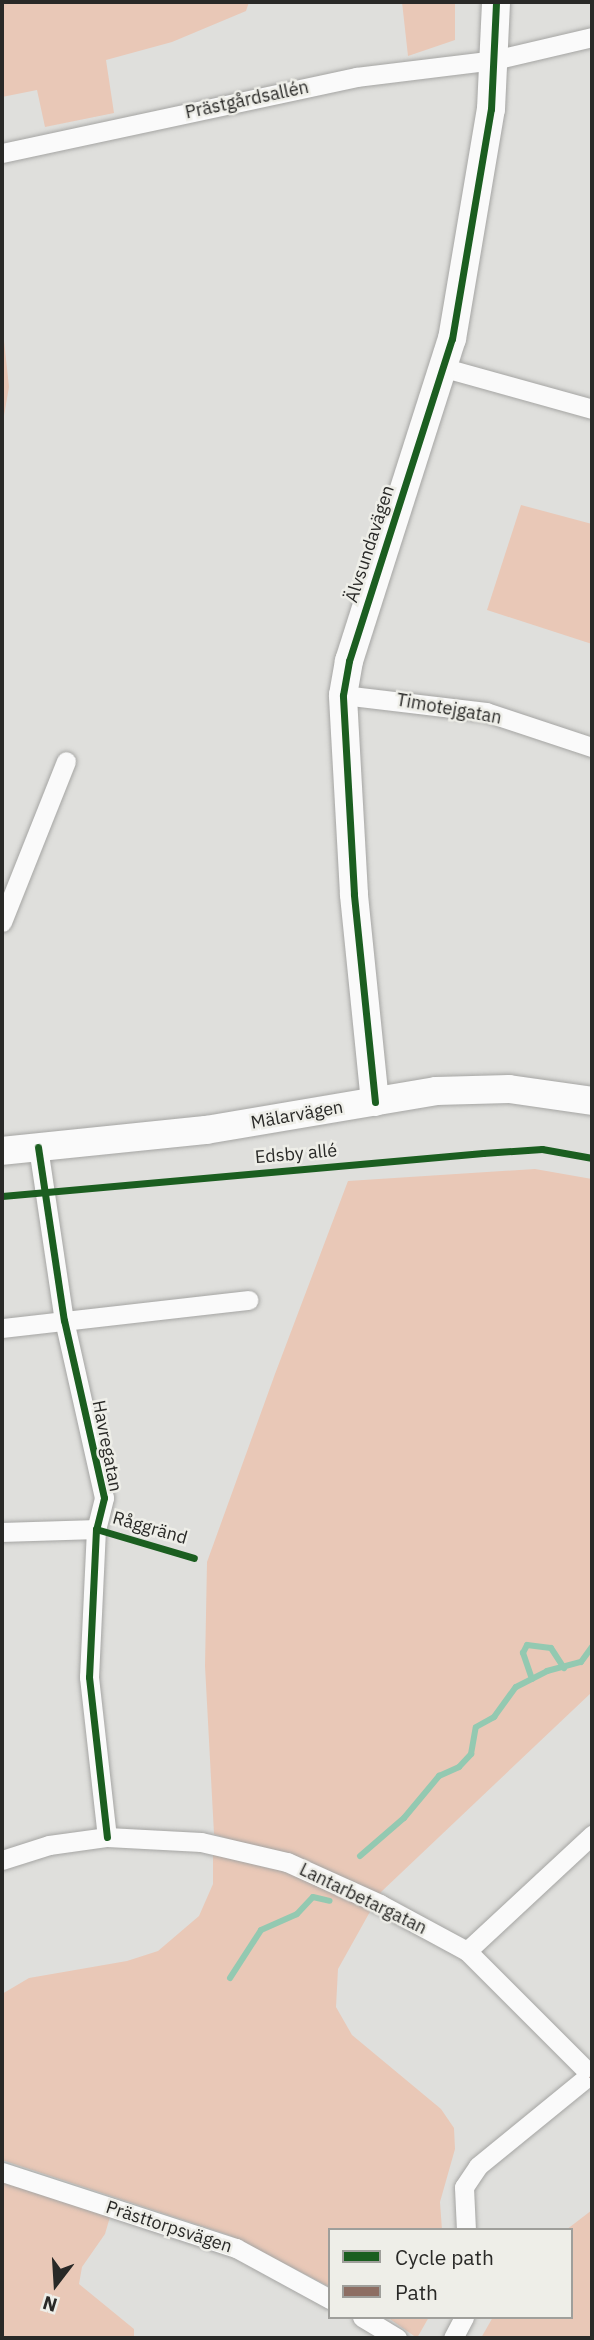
<!DOCTYPE html>
<html>
<head>
<meta charset="utf-8">
<style>
	body { margin:0 }
	#map { position:relative; width:594px; height:2340px; overflow:hidden; background:#dfdfdc; font-family:"IBM Plex Sans",sans-serif }
	div>[style] { position:absolute }
	.green>* { inset:0; background:#e9c8b7 }
	.stream>* { height:6px; margin:-3px; padding:0 3px; transform-origin:3px; border-radius:3px; background:#93c9b1 }
	.roads { filter:drop-shadow(0 0 2px #a5a5a3) drop-shadow(0 0 2px #a5a5a3) }
	.street>* { height:19px; margin:-9.5px; padding:0 9.5px; transform-origin:9.5px; border-radius:9.5px; background:#fafafa }
	.secondary>* { height:28px; margin:-14px; padding:0 14px; transform-origin:14px; border-radius:14px; background:#fafafa }
	.quiet>* { height:5px; margin-top:-2.5px; transform-origin:0; background:repeating-linear-gradient(90deg,#8d6e63 0 10px,transparent 0 15px) }
	.cycleway>* { height:7px; margin:-3.5px; padding:0 3.5px; transform-origin:3.5px; border-radius:3.5px; background:#1b5e20 }
	span { translate:-50% -50%; white-space:nowrap; text-align:center; line-height:1.15; -webkit-text-stroke:5px #eeeee8; paint-order:stroke }
	.street-label { font-size:18px; color:#292927 }
	.frame { position:absolute; inset:0; border:4px solid #292927; pointer-events:none }
	.legend { position:absolute; left:328px; top:2228px; width:245px; height:91px; box-sizing:border-box; background:#eeeee8; border:2px solid #9f9f9b; margin:0; padding:9px 12px; list-style:none; font-size:21px; color:#292927 }
	.legend li { display:flex; align-items:center; gap:14px; height:35px }
	.legend b { width:35px; border:2px solid #9f9f9b }
	.north { position:absolute; left:21px; top:2249px; width:70px; height:70px; -webkit-text-stroke:5px #eeeee8; paint-order:stroke; rotate:197deg; font-size:19px; font-weight:700; line-height:28px; text-align:center; color:#292927 }
	.north::after { content:''; display:block; margin:auto; width:24px; height:32px; background:#292927; clip-path:polygon(50% 0,100% 100%,50% 72%,0 100%) }
</style>
</head>
<body>
<div id="map">
	<div class="green">
		<div style="clip-path:polygon(2px 2px,249px 2px,246px 11px,172px 42px,106px 60px,114px 113px,45px 127px,37px 90px,2px 97px)"></div>
		<div style="clip-path:polygon(402px 2px,455px 2px,455px 40px,408px 56px)"></div>
		<div style="clip-path:polygon(2px 322px,9px 387px,2px 427px)"></div>
		<div style="clip-path:polygon(521px 505px,592px 524px,592px 644px,487px 610px)"></div>
		<div style="clip-path:polygon(535px 1169px,592px 1179px,592px 1692px,381px 1892px,338px 1969px,336px 2007px,352px 2035px,441px 2109px,454px 2128px,455px 2149px,440px 2202px,442px 2230px,330px 2230px,330px 2287px,229px 2235px,2px 2160px,2px 1994px,29px 1978px,127px 1961px,158px 1951px,199px 1916px,213px 1884px,213px 1853px,271px 1869px,278px 1856px,214px 1834px,205px 1666px,207px 1562px,275px 1374px,348px 1181px)"></div>
		<div style="clip-path:polygon(2px 2179px,110px 2217px,105px 2234px,82px 2267px,79px 2284px,134px 2329px,134px 2338px,2px 2338px)"></div>
		<div style="clip-path:polygon(592px 2210px,592px 2338px,481px 2338px,493px 2317px,571px 2317px,571px 2230px,566px 2230px)"></div>
		<div style="clip-path:polygon(387px 2317px,429px 2317px,417px 2338px)"></div>
	</div>
	<div class="stream">
		<div style="left:532px;top:1679px;width:28px;rotate:-109deg"></div>
		<div style="left:523px;top:1653px;width:9px;rotate:-63deg"></div>
		<div style="left:527px;top:1645px;width:24px;rotate:7deg"></div>
		<div style="left:551px;top:1648px;width:24px;rotate:57deg"></div>
		<div style="left:360px;top:1856px;width:58px;rotate:-40.8deg"></div>
		<div style="left:404px;top:1818px;width:55px;rotate:-50.2deg"></div>
		<div style="left:439px;top:1776px;width:22px;rotate:-24deg"></div>
		<div style="left:459px;top:1767px;width:18px;rotate:-47deg"></div>
		<div style="left:471px;top:1754px;width:27px;rotate:-80deg"></div>
		<div style="left:476px;top:1727px;width:21px;rotate:-29deg"></div>
		<div style="left:494px;top:1717px;width:37px;rotate:-54deg"></div>
		<div style="left:516px;top:1687px;width:35px;rotate:-27deg"></div>
		<div style="left:547px;top:1671px;width:35px;rotate:-15deg"></div>
		<div style="left:581px;top:1662px;width:19px;rotate:-54deg"></div>
		<div style="left:230px;top:1978px;width:57px;rotate:-57.1deg"></div>
		<div style="left:261px;top:1930px;width:39px;rotate:-24deg"></div>
		<div style="left:297px;top:1914px;width:23px;rotate:-47deg"></div>
		<div style="left:313px;top:1897px;width:17px;rotate:13deg"></div>
	</div>
	<div class="roads">
		<div class="street">
			<div style="left:2px;top:153px;width:362px;rotate:-12.1deg"></div>
			<div style="left:356px;top:77px;width:139px;rotate:-7deg"></div>
			<div style="left:494px;top:60px;width:101px;rotate:-13.2deg"></div>
			<div style="left:441px;top:367px;width:157px;rotate:15.5deg"></div>
			<div style="left:343px;top:695px;width:144px;rotate:6.8deg"></div>
			<div style="left:486px;top:712px;width:112px;rotate:18.3deg"></div>
			<div style="left:2px;top:922px;width:173px;rotate:-68.3deg"></div>
			<div style="left:38px;top:1147px;width:175px;rotate:81.5deg"></div>
			<div style="left:64px;top:1320px;width:182px;rotate:77.3deg"></div>
			<div style="left:104px;top:1498px;width:32px;rotate:104deg"></div>
			<div style="left:96px;top:1529px;width:148px;rotate:92.7deg"></div>
			<div style="left:89px;top:1677px;width:161px;rotate:83.6deg"></div>
			<div style="left:2px;top:1328px;width:248px;rotate:-6.5deg"></div>
			<div style="left:2px;top:1532px;width:94px;rotate:-1.8deg"></div>
			<div style="left:2px;top:1860px;width:49px;rotate:-17.7deg"></div>
			<div style="left:49px;top:1845px;width:59px;rotate:-7.9deg"></div>
			<div style="left:107px;top:1837px;width:94px;rotate:3deg"></div>
			<div style="left:201px;top:1842px;width:88px;rotate:13.1deg"></div>
			<div style="left:287px;top:1862px;width:102px;rotate:24.3deg"></div>
			<div style="left:380px;top:1904px;width:99px;rotate:28.4deg"></div>
			<div style="left:467px;top:1951px;width:175px;rotate:45deg"></div>
			<div style="left:467px;top:1951px;width:171px;rotate:-42.9deg"></div>
			<div style="left:2px;top:2172px;width:246px;rotate:18deg"></div>
			<div style="left:236px;top:2248px;width:107px;rotate:28.5deg"></div>
			<div style="left:466px;top:2230px;width:43px;rotate:-92.7deg"></div>
			<div style="left:464px;top:2187px;width:25px;rotate:-56deg"></div>
			<div style="left:478px;top:2166px;width:147px;rotate:-39.2deg"></div>
			<div style="left:362px;top:2317px;width:41px;rotate:31deg"></div>
			<div style="left:453px;top:2338px;width:24px;rotate:-62deg"></div>
		</div>
		<div class="secondary">
			<div style="left:375px;top:1102px;width:209px;rotate:-95.8deg"></div>
			<div style="left:354px;top:894px;width:199px;rotate:-93.2deg"></div>
			<div style="left:343px;top:695px;width:35px;rotate:-80deg"></div>
			<div style="left:349px;top:661px;width:338px;rotate:-72.3deg"></div>
			<div style="left:452px;top:339px;width:233px;rotate:-80.4deg"></div>
			<div style="left:491px;top:109px;width:107px;rotate:-87.3deg"></div>
			<div style="left:2px;top:1151px;width:205px;rotate:-5.9deg"></div>
			<div style="left:206px;top:1130px;width:233px;rotate:-9.6deg"></div>
			<div style="left:436px;top:1091px;width:73px;rotate:-1.6deg"></div>
			<div style="left:509px;top:1089px;width:84px;rotate:8.2deg"></div>
		</div>
	</div>
	<div class="quiet">
		<div style="left:591px;top:2075px;width:1px;rotate:45deg"></div>
	</div>
	<div class="cycleway">
		<div style="left:375px;top:1102px;width:209px;rotate:-95.8deg"></div>
		<div style="left:354px;top:894px;width:199px;rotate:-93.2deg"></div>
		<div style="left:343px;top:695px;width:35px;rotate:-80deg"></div>
		<div style="left:349px;top:661px;width:338px;rotate:-72.3deg"></div>
		<div style="left:452px;top:339px;width:233px;rotate:-80.4deg"></div>
		<div style="left:491px;top:109px;width:107px;rotate:-87.3deg"></div>
		<div style="left:38px;top:1147px;width:175px;rotate:81.5deg"></div>
		<div style="left:64px;top:1320px;width:182px;rotate:77.3deg"></div>
		<div style="left:104px;top:1498px;width:32px;rotate:104deg"></div>
		<div style="left:96px;top:1529px;width:148px;rotate:92.7deg"></div>
		<div style="left:89px;top:1677px;width:161px;rotate:83.6deg"></div>
		<div style="left:2px;top:1196px;width:483px;rotate:-5.1deg"></div>
		<div style="left:483px;top:1153px;width:59px;rotate:-3.9deg"></div>
		<div style="left:542px;top:1149px;width:51px;rotate:10.2deg"></div>
		<div style="left:96px;top:1529px;width:102px;rotate:16.5deg"></div>
	</div>
	<div class="street-label">
		<span style="left:247px;top:100px;rotate:-12deg">Prästgårdsallén</span>
		<span style="left:370px;top:544px;rotate:-72deg">Älvsundavägen</span>
		<span style="left:449px;top:709px;rotate:10deg">Timotejgatan</span>
		<span style="left:297px;top:1115px;rotate:-10deg">Mälarvägen</span>
		<span style="left:296px;top:1154px;rotate:-5deg">Edsby allé</span>
		<span style="left:107px;top:1446px;rotate:79deg">Havregatan</span>
		<span style="left:150px;top:1528px;rotate:16deg">Råggränd</span>
		<span style="left:363px;top:1899px;rotate:26deg">Lantarbetargatan</span>
		<span style="left:169px;top:2227px;rotate:18deg">Prästtorpsvägen</span>
	</div>
	<div class="frame"></div>
	<ul class="legend">
	<li><b style="height:9px;background:#1b5e20"></b>Cycle path</li>
	<li><b style="height:9px;background:#8d6e63"></b>Path</li>
	</ul>
	<div class="north">N</div>
</div>
</body>
</html>
